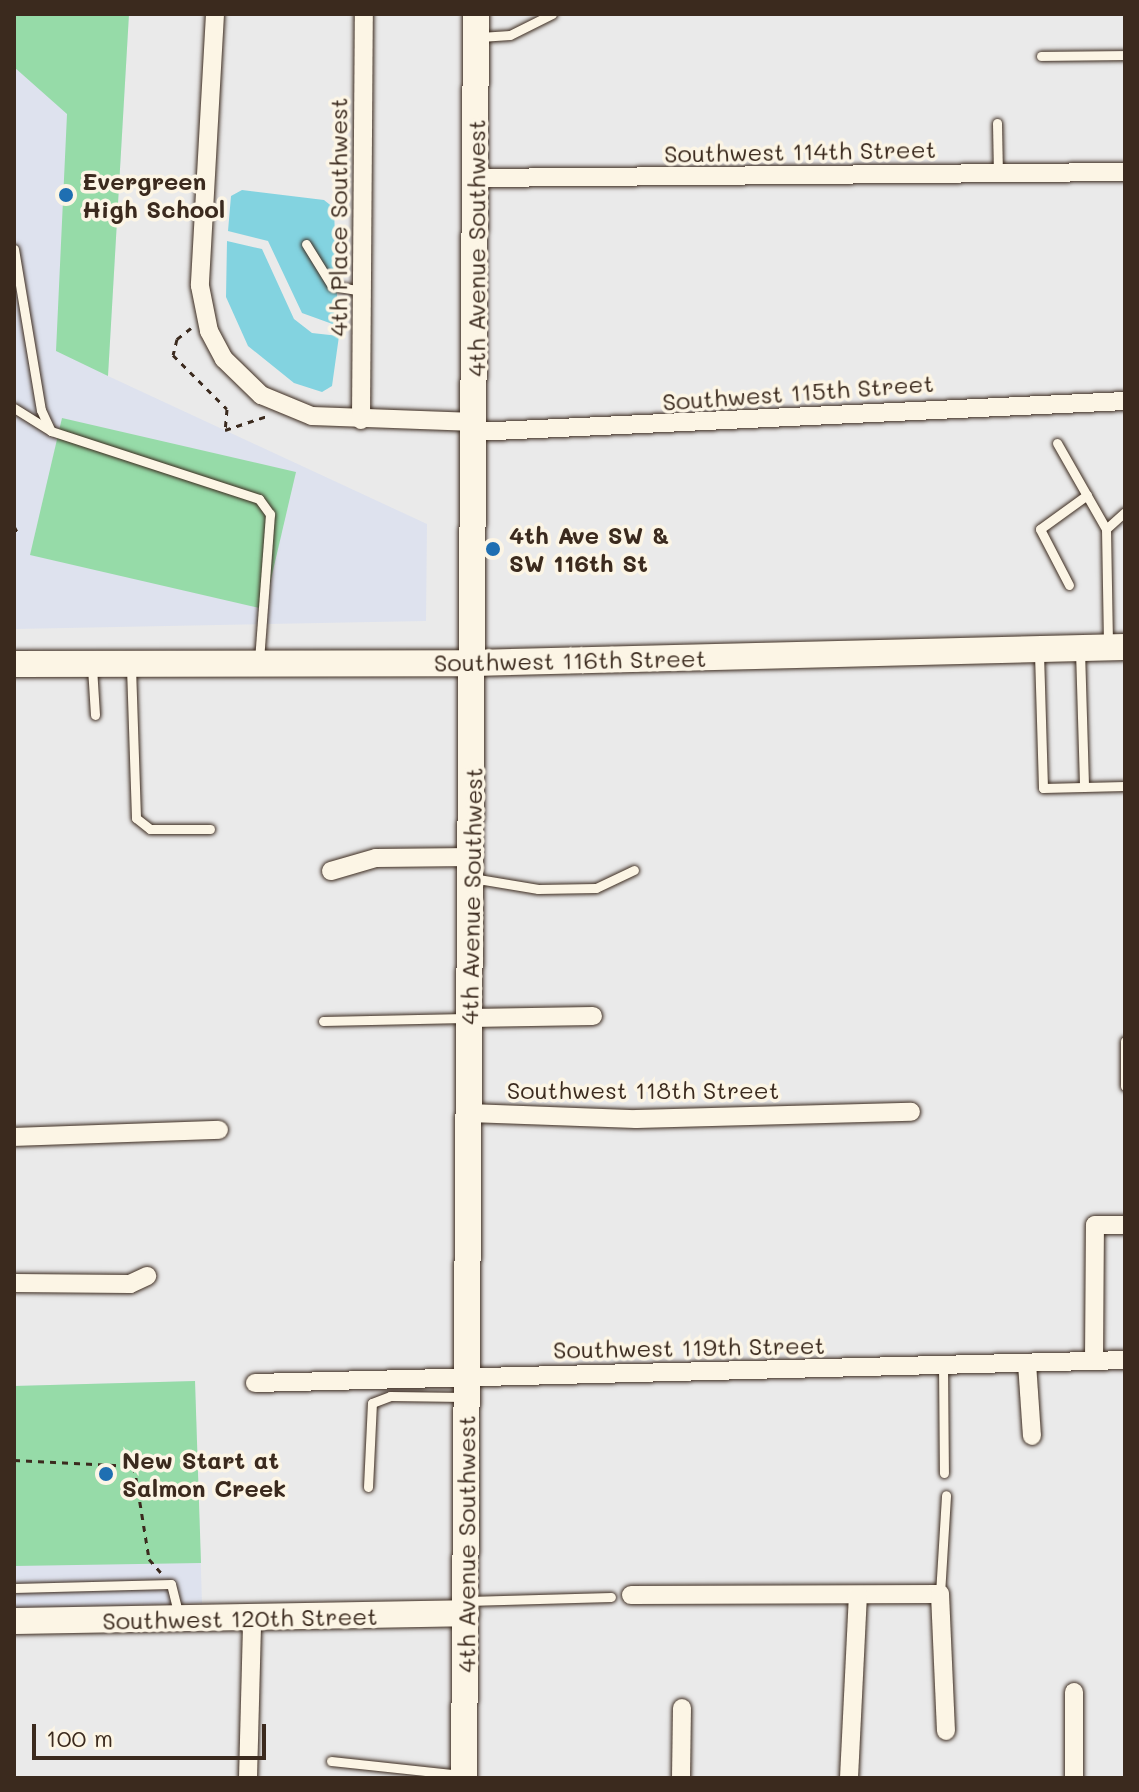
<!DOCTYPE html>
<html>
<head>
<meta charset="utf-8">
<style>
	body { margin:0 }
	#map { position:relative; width:1139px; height:1792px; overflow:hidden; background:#eaeaea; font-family:Mali,sans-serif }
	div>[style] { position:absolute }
	.built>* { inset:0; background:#dee2ee }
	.green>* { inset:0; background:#96dba8 }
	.water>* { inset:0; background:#83d3e0 }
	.path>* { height:3px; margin-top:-1.5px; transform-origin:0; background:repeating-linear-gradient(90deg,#3b2a1e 0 6px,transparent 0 12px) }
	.roads { filter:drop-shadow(0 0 2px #3b2a1e) drop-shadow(0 0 2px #3b2a1e) }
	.lane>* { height:9px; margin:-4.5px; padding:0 4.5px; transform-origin:4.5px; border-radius:4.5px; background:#fcf5e5 }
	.street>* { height:18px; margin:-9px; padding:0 9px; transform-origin:9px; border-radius:9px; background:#fcf5e5 }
	.secondary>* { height:26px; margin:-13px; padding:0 13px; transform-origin:13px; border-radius:13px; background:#fcf5e5 }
	.dots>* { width:22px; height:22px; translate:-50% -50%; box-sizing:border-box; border:4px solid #fcf5e5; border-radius:50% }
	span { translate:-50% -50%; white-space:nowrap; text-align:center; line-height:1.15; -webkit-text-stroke:7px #fcf5e5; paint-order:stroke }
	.street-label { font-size:24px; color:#3b2a1e }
	.poi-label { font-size:24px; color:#3b2a1e; font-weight:700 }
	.left { translate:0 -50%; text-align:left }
	.frame { position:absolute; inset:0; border:16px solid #3b2a1e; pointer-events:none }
	.scale { position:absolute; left:32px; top:1724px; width:234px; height:36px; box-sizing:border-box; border:4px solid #3b2a1e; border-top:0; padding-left:10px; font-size:24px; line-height:28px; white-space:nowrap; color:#3b2a1e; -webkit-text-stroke:6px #fcf5e5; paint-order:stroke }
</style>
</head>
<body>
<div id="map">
	<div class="built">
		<div style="clip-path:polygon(14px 14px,129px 14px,108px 376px,427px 524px,426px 621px,15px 629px)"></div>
		<div style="clip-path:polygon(195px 1381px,202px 1603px,14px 1609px,14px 1386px)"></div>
	</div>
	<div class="green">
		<div style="clip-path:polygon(14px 14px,129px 14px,108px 376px,56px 351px,67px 114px,14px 67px)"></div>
		<div style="clip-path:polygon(62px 418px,296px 472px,264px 609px,30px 555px)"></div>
		<div style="clip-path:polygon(195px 1381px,201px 1563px,14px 1566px,14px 1386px)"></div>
	</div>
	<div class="water">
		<div style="clip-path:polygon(242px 190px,324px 200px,334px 208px,338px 326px,302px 313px,268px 241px,228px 231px,231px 196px)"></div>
		<div style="clip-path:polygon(227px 241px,262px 249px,294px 319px,312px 333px,339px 336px,332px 386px,322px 392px,294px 383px,248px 346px,226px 297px)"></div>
	</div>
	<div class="path">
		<div style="left:191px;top:328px;width:18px;rotate:142deg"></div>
		<div style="left:177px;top:339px;width:16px;rotate:104deg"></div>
		<div style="left:173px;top:355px;width:76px;rotate:45deg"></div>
		<div style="left:227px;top:409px;width:21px;rotate:95deg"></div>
		<div style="left:225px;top:430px;width:44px;rotate:-18.4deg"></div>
		<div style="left:14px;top:526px;width:7px;rotate:63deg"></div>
		<div style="left:14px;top:1460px;width:120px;rotate:2.9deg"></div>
		<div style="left:134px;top:1466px;width:94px;rotate:80.8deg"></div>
		<div style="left:149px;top:1559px;width:18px;rotate:49deg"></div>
	</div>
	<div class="roads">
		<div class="lane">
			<div style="left:480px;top:37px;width:30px;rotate:-4deg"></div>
			<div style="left:510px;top:35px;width:47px;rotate:-26.6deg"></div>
			<div style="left:1041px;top:56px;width:84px;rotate:-0.7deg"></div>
			<div style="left:997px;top:123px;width:50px;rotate:88.9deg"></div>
			<div style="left:306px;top:244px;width:49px;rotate:58.2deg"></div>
			<div style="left:332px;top:286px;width:30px;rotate:9deg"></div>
			<div style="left:14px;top:249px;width:163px;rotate:80.5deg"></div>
			<div style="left:41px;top:410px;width:23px;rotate:65deg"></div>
			<div style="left:51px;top:431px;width:219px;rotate:18.1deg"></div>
			<div style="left:259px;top:499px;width:19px;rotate:54deg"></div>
			<div style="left:270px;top:514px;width:146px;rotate:94.3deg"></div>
			<div style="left:14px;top:408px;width:44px;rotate:31.9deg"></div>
			<div style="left:1057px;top:443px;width:99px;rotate:60.3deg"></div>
			<div style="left:1069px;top:585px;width:63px;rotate:-117.4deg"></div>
			<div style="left:1040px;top:529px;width:58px;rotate:-35.9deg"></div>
			<div style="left:1108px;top:643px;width:114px;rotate:-91deg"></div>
			<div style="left:1106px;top:529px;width:25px;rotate:-42deg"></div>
			<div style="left:1080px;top:650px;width:137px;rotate:88.3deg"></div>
			<div style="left:1039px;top:653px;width:135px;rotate:88.3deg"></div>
			<div style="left:1043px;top:788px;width:82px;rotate:-1.4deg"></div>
			<div style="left:92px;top:667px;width:48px;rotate:86.4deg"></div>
			<div style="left:131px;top:667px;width:151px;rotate:88.1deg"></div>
			<div style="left:136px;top:818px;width:18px;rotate:38deg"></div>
			<div style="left:150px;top:829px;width:60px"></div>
			<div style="left:472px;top:878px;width:67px;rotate:9.5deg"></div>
			<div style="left:538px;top:889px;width:58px;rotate:-1deg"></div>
			<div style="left:596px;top:888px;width:42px;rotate:-25.3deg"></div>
			<div style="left:323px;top:1021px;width:143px;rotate:-1.2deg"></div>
			<div style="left:1125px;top:1041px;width:45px;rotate:90deg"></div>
			<div style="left:943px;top:1364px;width:109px;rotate:89.5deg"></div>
			<div style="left:368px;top:1487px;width:84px;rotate:-87.3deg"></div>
			<div style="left:372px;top:1403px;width:19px;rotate:-21deg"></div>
			<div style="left:390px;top:1396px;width:74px;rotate:0.8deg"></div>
			<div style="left:14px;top:1588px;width:157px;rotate:-1.5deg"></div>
			<div style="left:171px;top:1584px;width:34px;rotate:76deg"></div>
			<div style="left:940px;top:1594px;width:99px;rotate:-86.5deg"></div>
			<div style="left:467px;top:1601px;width:144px;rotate:-1.6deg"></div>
			<div style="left:331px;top:1761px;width:133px;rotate:6.1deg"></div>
		</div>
		<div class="street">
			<div style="left:215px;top:14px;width:272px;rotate:93.2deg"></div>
			<div style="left:200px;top:286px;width:46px;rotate:78.7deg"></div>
			<div style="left:209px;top:331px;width:32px;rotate:62deg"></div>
			<div style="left:224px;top:359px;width:52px;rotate:44.2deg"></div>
			<div style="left:261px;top:395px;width:55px;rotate:22.4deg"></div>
			<div style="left:312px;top:416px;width:163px;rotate:2.1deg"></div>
			<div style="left:476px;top:178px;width:649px;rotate:-0.53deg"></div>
			<div style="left:361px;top:420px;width:406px;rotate:-89.6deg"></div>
			<div style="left:475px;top:432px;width:651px;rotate:-2.73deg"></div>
			<div style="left:331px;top:871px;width:47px;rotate:-16.1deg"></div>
			<div style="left:376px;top:858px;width:96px;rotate:-0.6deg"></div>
			<div style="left:470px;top:1018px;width:123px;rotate:-0.9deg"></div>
			<div style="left:469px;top:1113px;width:167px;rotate:2.1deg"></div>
			<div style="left:636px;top:1119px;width:275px;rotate:-1.5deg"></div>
			<div style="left:14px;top:1137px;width:205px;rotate:-2deg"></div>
			<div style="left:14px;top:1283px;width:116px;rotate:0.5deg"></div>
			<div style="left:130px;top:1284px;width:19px;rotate:-25deg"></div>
			<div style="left:1094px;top:1361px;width:136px;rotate:-89.6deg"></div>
			<div style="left:1095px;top:1225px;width:30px"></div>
			<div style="left:1027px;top:1363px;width:73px;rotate:86.1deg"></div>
			<div style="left:255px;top:1383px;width:870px;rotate:-1.51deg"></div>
			<div style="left:631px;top:1595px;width:309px;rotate:-0.2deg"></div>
			<div style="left:940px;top:1594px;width:137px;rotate:87.5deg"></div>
			<div style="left:1074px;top:1692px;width:86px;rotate:90deg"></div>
			<div style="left:248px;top:1778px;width:158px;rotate:-88.5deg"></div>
			<div style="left:681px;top:1778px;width:70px;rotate:-89.2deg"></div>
			<div style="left:849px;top:1778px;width:183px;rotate:-87.2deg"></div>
		</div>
		<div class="secondary">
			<div style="left:14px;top:664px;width:460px;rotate:-0.1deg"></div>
			<div style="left:474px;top:663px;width:651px;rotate:-1.41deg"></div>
			<div style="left:14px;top:1621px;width:452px;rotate:-1deg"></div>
			<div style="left:464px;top:1778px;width:1764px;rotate:-89.61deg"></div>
		</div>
	</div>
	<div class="dots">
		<div style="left:66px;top:195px;background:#1f6fb2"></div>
		<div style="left:493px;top:549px;background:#1f6fb2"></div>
		<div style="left:106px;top:1474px;background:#1f6fb2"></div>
	</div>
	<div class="street-label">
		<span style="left:800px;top:151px;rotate:-1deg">Southwest 114th Street</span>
		<span style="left:338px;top:217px;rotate:-90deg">4th Place Southwest</span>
		<span style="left:476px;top:248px;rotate:-90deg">4th Avenue Southwest</span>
		<span style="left:798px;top:392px;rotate:-4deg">Southwest 115th Street</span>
		<span style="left:570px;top:660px;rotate:-1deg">Southwest 116th Street</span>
		<span style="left:471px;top:896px;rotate:-89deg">4th Avenue Southwest</span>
		<span style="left:643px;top:1090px">Southwest 118th Street</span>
		<span style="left:689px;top:1347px;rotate:-1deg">Southwest 119th Street</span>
		<span style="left:466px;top:1544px;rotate:-90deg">4th Avenue Southwest</span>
		<span style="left:240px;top:1618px;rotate:-1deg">Southwest 120th Street</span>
	</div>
	<div class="poi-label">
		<span class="left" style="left:82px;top:195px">Evergreen<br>High School</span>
		<span class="left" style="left:509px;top:549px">4th Ave SW &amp;<br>SW 116th St</span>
		<span class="left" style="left:122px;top:1474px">New Start at<br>Salmon Creek</span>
	</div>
	<div class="frame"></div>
	<div class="scale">100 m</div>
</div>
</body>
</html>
